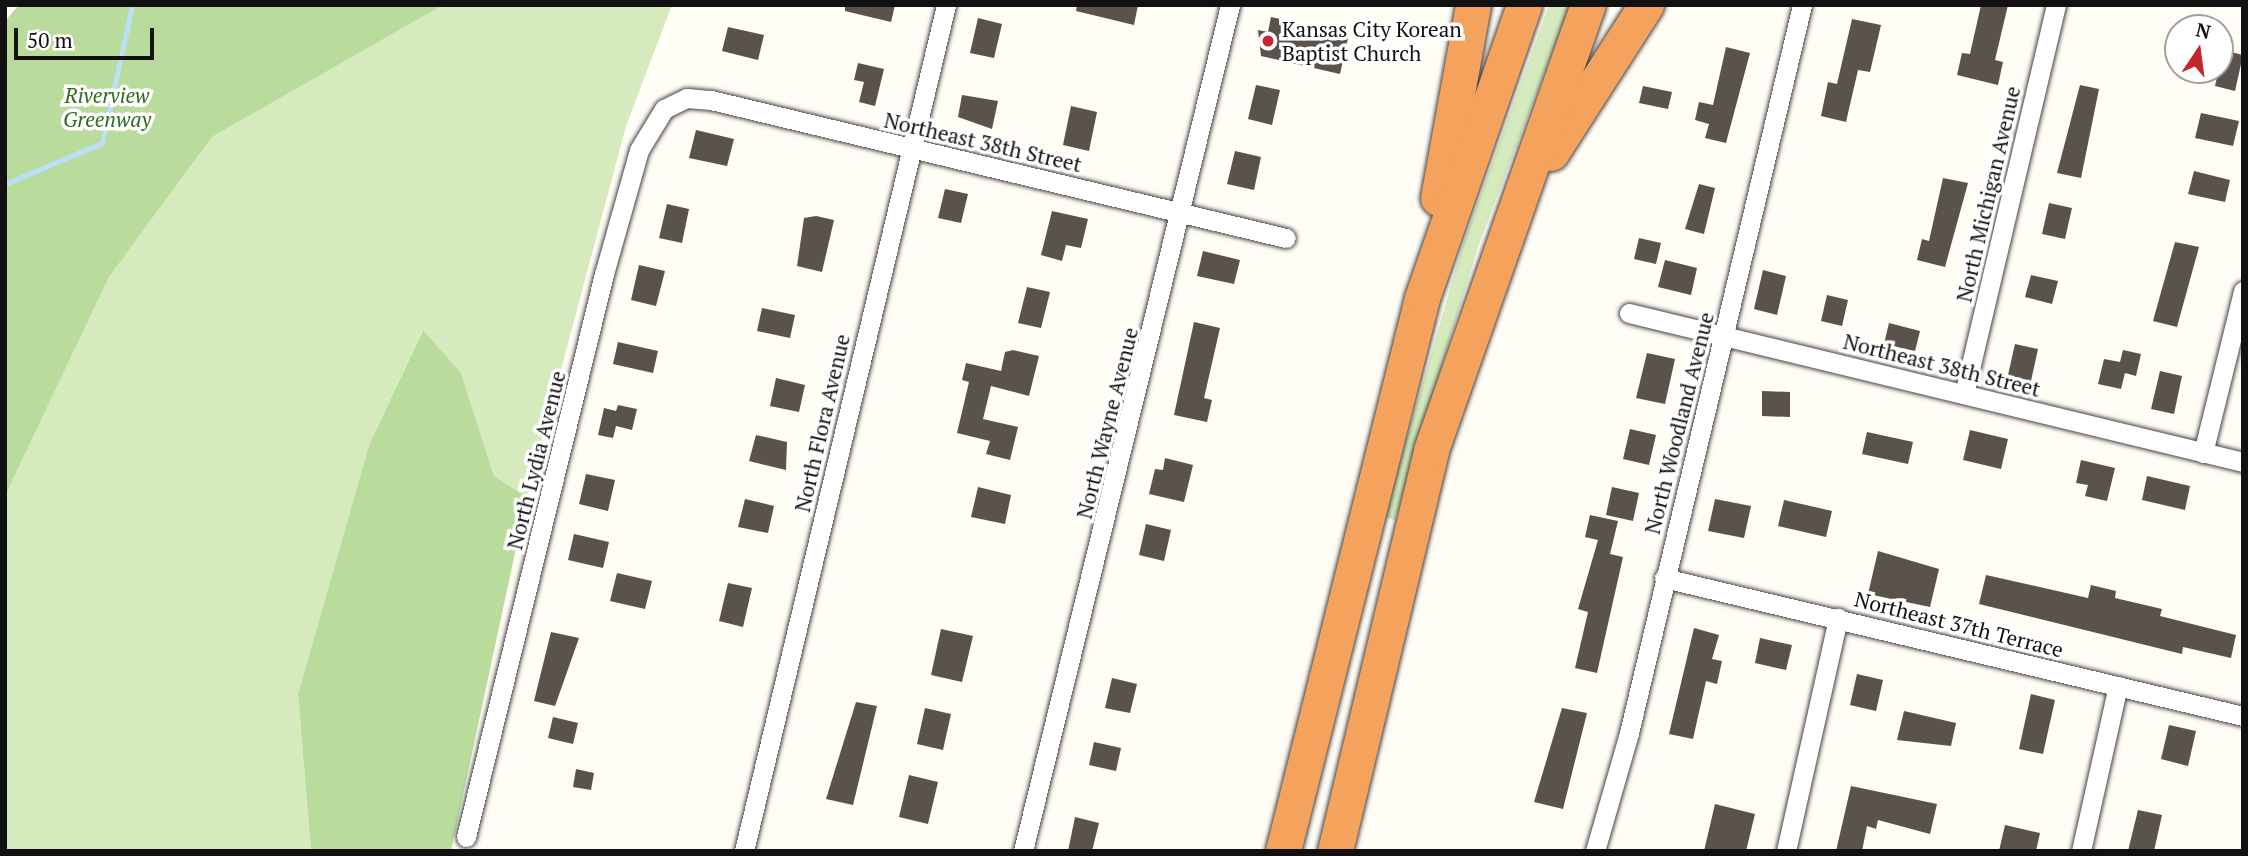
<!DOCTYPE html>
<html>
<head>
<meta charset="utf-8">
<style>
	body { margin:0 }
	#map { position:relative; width:2248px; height:856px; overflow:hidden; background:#fffdf5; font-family:"PT Serif",serif }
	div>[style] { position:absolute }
	.green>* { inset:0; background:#d5ebbd }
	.forest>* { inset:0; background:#b9dc9c }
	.stream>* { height:5px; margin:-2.5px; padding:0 2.5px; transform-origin:2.5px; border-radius:2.5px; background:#b9e0f7 }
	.building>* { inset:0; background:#5a524d }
	.roads { filter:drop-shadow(0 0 2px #444) drop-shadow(0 0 2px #444) }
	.minor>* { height:19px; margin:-9.5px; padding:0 9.5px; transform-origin:9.5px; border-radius:9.5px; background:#fff }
	.motorway>* { height:35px; margin:-17.5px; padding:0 17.5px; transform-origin:17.5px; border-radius:17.5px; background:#f5a25d }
	.dots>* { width:19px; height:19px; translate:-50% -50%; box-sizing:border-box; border:4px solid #fff; border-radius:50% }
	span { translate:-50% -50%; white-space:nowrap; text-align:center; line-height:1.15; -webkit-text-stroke:7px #fff; paint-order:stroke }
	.poi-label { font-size:21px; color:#111 }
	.left { translate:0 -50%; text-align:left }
	.park-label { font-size:21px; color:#2f6b1f; font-style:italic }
	.street-label { font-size:21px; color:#111 }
	.frame { position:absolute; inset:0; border:7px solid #111; pointer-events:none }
	.north { position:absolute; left:2164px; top:14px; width:70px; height:70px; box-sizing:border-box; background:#fff; border:2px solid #a0a0a0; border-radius:50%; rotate:13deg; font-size:19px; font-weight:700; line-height:28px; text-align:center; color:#111 }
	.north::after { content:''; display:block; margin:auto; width:24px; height:32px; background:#c4262e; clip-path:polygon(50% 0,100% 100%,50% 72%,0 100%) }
	.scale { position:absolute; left:14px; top:28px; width:140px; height:32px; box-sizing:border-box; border:4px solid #111; border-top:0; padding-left:9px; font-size:21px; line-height:24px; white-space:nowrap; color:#111; -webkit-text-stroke:5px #fff; paint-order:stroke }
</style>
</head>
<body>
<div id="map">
	<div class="green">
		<div style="clip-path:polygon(443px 5px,672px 5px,626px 126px,527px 497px,494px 476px,461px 373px,422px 331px,369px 445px,298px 694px,311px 851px,5px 851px,5px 496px,109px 277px,212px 137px)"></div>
		<div style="clip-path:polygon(1549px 5px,1570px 5px,1478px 247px,1395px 520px,1384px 517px,1463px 244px)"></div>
	</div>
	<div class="forest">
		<div style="clip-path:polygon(19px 5px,443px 5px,212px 137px,109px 277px,5px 496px,5px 21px)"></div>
		<div style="clip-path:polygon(423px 330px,461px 373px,494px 476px,527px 497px,451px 851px,311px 851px,298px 694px,369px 445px)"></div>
	</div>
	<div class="stream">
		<div style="left:5px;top:184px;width:105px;rotate:-22.9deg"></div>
		<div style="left:102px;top:143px;width:141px;rotate:-77.7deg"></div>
	</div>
	<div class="building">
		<div style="clip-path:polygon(845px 5px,895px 5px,891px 22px,845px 11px)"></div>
		<div style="clip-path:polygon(1077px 5px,1138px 5px,1134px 25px,1076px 11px)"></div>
		<div style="clip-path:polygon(1981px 5px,2008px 5px,1995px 60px,2003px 62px,1998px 85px,1957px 75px,1962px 53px,1970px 54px)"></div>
		<div style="clip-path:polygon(1271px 17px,1349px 34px,1340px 74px,1261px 56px,1258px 30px,1268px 32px)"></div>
		<div style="clip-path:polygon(978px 18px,1002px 24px,994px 58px,970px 53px)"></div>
		<div style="clip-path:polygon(1852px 19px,1881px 25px,1870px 72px,1858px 70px,1846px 122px,1821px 116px,1828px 82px,1837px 84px)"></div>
		<div style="clip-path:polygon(728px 27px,764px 35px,758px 60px,722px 51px)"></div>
		<div style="clip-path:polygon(1726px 47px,1750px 53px,1726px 143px,1705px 138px,1709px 124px,1695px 120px,1699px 102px,1713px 105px)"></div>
		<div style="clip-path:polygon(2223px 50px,2243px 55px,2235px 91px,2215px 86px)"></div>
		<div style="clip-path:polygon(858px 63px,884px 69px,875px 106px,859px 102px,864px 82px,854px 80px)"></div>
		<div style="clip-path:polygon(1256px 85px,1280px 90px,1272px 125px,1248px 119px)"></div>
		<div style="clip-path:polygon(2080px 85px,2099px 89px,2081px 178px,2057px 173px)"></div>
		<div style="clip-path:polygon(1643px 86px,1672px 92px,1668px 109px,1639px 103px)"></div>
		<div style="clip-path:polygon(962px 95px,998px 101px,992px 129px,958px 117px)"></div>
		<div style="clip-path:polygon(1071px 106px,1097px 112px,1089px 151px,1063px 145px)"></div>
		<div style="clip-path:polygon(2201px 113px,2239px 121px,2233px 146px,2195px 138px)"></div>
		<div style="clip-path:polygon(696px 130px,734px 139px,727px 166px,689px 158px)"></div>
		<div style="clip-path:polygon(1235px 151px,1261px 157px,1254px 190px,1227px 184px)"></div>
		<div style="clip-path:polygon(2194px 171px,2230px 180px,2225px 202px,2188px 194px)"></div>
		<div style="clip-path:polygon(1943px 178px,1968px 183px,1945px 267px,1917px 260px,1922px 239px,1929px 241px)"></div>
		<div style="clip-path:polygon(1699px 184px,1715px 188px,1704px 234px,1685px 229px)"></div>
		<div style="clip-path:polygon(945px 189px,968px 194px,961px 223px,938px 218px)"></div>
		<div style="clip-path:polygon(2049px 203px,2072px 208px,2065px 239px,2042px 234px)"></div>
		<div style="clip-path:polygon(667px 204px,689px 209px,682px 243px,659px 238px)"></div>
		<div style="clip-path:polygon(1052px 211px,1088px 219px,1081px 248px,1066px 245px,1062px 261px,1041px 255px)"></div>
		<div style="clip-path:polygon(816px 216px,834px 220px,822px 272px,797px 266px,804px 218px)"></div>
		<div style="clip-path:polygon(1639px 238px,1661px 243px,1656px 264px,1634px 259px)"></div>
		<div style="clip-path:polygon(2175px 242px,2199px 247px,2177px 327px,2153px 321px)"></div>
		<div style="clip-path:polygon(1203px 251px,1240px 260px,1234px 284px,1197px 276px)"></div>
		<div style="clip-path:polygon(1665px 260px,1697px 268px,1691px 295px,1658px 287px)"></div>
		<div style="clip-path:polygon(639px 265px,665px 271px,656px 306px,631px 300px)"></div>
		<div style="clip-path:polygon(1763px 270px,1786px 276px,1777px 315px,1754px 309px)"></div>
		<div style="clip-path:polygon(2031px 275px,2058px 281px,2052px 304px,2025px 297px)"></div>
		<div style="clip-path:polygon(1027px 287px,1050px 292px,1041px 328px,1018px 323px)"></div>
		<div style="clip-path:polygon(1827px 295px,1848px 300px,1842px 326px,1821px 321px)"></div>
		<div style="clip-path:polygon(762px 308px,795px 315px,790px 338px,757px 331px)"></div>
		<div style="clip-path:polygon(1194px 322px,1220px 328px,1204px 398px,1212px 400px,1207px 422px,1174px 415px)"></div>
		<div style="clip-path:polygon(1889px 323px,1920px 331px,1915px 351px,1884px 344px)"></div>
		<div style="clip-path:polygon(618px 342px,658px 351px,653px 373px,613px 364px)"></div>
		<div style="clip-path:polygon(2015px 344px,2038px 349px,2031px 381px,2008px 375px)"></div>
		<div style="clip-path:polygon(1013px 350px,1039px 356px,1029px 396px,991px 386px,983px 419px,1018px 427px,1010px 460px,986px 454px,990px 441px,957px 433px,969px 382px,962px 380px,966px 363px,1001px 371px,1005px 352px)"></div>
		<div style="clip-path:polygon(2123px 350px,2141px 354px,2136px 376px,2125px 373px,2121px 389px,2098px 384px,2104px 359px,2120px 362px)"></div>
		<div style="clip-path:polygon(1647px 353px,1675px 359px,1665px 404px,1636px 398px)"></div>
		<div style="clip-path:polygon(2160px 371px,2182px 376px,2174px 414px,2151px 409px)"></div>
		<div style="clip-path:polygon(776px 378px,805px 385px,799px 412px,770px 406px)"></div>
		<div style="clip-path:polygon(1762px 391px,1790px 392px,1790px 417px,1762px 416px)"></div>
		<div style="clip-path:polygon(618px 405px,637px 409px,632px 430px,616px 426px,613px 438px,598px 435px,604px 408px,616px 411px)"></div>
		<div style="clip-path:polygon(1630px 429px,1656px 435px,1649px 465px,1623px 459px)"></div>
		<div style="clip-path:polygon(1970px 430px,2008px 439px,2001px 469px,1963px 460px)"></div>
		<div style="clip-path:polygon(1867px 432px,1913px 442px,1908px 464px,1862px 454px)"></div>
		<div style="clip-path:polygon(756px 435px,787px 442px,786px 470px,749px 461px)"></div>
		<div style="clip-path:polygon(1165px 458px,1193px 465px,1184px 502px,1149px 494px,1155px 469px,1163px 470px)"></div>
		<div style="clip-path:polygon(2081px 460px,2115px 468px,2107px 501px,2085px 496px,2088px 485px,2076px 483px)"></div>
		<div style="clip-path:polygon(586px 474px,615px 480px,608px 511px,579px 504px)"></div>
		<div style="clip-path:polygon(2147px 476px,2190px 486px,2185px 510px,2142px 500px)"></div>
		<div style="clip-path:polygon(978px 487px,1011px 495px,1005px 524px,971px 517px)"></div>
		<div style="clip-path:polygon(1612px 487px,1639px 493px,1633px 521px,1606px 515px)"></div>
		<div style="clip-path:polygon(745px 499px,774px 506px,768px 533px,738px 527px)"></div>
		<div style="clip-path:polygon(1715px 499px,1751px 506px,1744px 538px,1708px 531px)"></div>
		<div style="clip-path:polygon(1784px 500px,1832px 511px,1826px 537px,1778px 526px)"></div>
		<div style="clip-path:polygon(1590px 515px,1618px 521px,1610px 554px,1623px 557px,1597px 673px,1575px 668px,1588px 612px,1578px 609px,1598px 540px,1585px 537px)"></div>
		<div style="clip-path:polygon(1146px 524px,1171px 530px,1164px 561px,1139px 555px)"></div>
		<div style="clip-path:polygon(574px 534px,609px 542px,603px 568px,568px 560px)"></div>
		<div style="clip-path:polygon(1878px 551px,1939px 569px,1930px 607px,1868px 594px)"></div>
		<div style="clip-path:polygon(617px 573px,652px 581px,645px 609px,610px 601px)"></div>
		<div style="clip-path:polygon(1986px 575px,2088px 598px,2091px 585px,2116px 591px,2115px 598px,2162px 609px,2160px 616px,2236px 635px,2231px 658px,2183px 647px,2182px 654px,1979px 604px)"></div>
		<div style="clip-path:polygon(728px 583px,752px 588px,743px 627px,719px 621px)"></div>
		<div style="clip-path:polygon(1694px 628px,1719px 635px,1712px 659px,1722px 661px,1717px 684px,1706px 681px,1693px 739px,1669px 734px)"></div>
		<div style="clip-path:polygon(941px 629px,973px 636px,962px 682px,931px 675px)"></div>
		<div style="clip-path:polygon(551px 632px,579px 638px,555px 706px,534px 701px)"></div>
		<div style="clip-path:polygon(1760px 638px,1792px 645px,1786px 670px,1755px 663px)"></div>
		<div style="clip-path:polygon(1857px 674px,1883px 680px,1876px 711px,1850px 705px)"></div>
		<div style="clip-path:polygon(1112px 678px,1137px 684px,1130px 713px,1105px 708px)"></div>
		<div style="clip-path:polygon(2031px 694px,2055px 700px,2043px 754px,2019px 749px)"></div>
		<div style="clip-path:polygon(856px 702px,877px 706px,853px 805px,826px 799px)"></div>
		<div style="clip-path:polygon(925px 708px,951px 714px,943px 750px,917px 744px)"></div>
		<div style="clip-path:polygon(1562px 708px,1587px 713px,1563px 809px,1534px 802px)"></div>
		<div style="clip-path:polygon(1904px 711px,1956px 723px,1951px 746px,1897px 740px)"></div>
		<div style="clip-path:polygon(553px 717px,578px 723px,573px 744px,548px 738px)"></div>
		<div style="clip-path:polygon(2169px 725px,2196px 731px,2188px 766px,2161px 759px)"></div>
		<div style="clip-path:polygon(1094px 742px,1121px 748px,1116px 771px,1089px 765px)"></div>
		<div style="clip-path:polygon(576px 769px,594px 773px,591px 790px,573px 787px)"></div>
		<div style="clip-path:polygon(909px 775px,938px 782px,928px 824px,899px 817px)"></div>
		<div style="clip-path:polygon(1851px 786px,1937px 804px,1930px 834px,1878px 820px,1876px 829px,1867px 826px,1862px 851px,1836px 851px)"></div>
		<div style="clip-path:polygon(1715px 804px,1755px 814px,1746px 851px,1704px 851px)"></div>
		<div style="clip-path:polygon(2138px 810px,2162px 815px,2154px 851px,2128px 851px)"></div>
		<div style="clip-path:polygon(1075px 817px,1099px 823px,1092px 851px,1068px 851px)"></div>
		<div style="clip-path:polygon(2005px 825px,2040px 833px,2036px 851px,1999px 851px)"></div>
	</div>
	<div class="roads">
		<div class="minor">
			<div style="left:1629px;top:313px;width:632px;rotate:13.64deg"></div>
			<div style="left:1964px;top:394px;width:400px;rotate:-76.7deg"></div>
			<div style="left:2203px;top:453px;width:167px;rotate:-76.1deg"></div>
			<div style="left:1664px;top:578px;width:595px;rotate:13.41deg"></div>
			<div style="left:466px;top:837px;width:580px;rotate:-76.23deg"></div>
			<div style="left:604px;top:274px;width:129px;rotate:-74.2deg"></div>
			<div style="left:639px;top:150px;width:48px;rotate:-58.6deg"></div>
			<div style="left:664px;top:109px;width:25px;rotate:-26deg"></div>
			<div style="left:687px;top:98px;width:24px;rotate:5deg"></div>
			<div style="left:711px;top:100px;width:591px;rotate:13.5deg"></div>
			<div style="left:744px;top:851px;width:870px;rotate:-76.57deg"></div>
			<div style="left:1023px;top:851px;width:871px;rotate:-76.25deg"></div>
			<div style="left:1595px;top:851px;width:123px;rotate:-73.9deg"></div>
			<div style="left:1629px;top:733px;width:748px;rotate:-76.63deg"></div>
			<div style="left:1786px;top:851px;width:239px;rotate:-77.4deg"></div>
			<div style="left:2081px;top:851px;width:169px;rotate:-77.4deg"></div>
		</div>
		<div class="motorway">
			<div style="left:1551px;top:153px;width:176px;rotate:-57.3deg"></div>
			<div style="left:1438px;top:198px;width:196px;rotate:-79.7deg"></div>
			<div style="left:1283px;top:851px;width:570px;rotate:-75.89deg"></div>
			<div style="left:1422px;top:298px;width:310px;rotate:-70.8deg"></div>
			<div style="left:1335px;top:851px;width:412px;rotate:-76.5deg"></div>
			<div style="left:1431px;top:450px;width:472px;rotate:-70.6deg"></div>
		</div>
	</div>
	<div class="dots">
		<div style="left:1268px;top:41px;background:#c4262e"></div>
	</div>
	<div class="poi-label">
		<span class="left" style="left:1282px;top:41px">Kansas City Korean<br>Baptist Church</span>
	</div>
	<div class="park-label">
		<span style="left:107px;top:107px">Riverview<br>Greenway</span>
	</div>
	<div class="street-label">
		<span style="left:983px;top:142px;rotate:13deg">Northeast 38th Street</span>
		<span style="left:1988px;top:194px;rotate:-77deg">North Michigan Avenue</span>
		<span style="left:1942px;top:365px;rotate:14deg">Northeast 38th Street</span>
		<span style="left:822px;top:423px;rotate:-77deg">North Flora Avenue</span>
		<span style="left:1107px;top:423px;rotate:-76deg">North Wayne Avenue</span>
		<span style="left:1679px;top:423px;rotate:-76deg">North Woodland Avenue</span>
		<span style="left:536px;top:460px;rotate:-76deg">North Lydia Avenue</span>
		<span style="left:1959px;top:624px;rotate:14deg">Northeast 37th Terrace</span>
	</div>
	<div class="frame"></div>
	<div class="north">N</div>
	<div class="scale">50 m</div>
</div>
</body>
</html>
